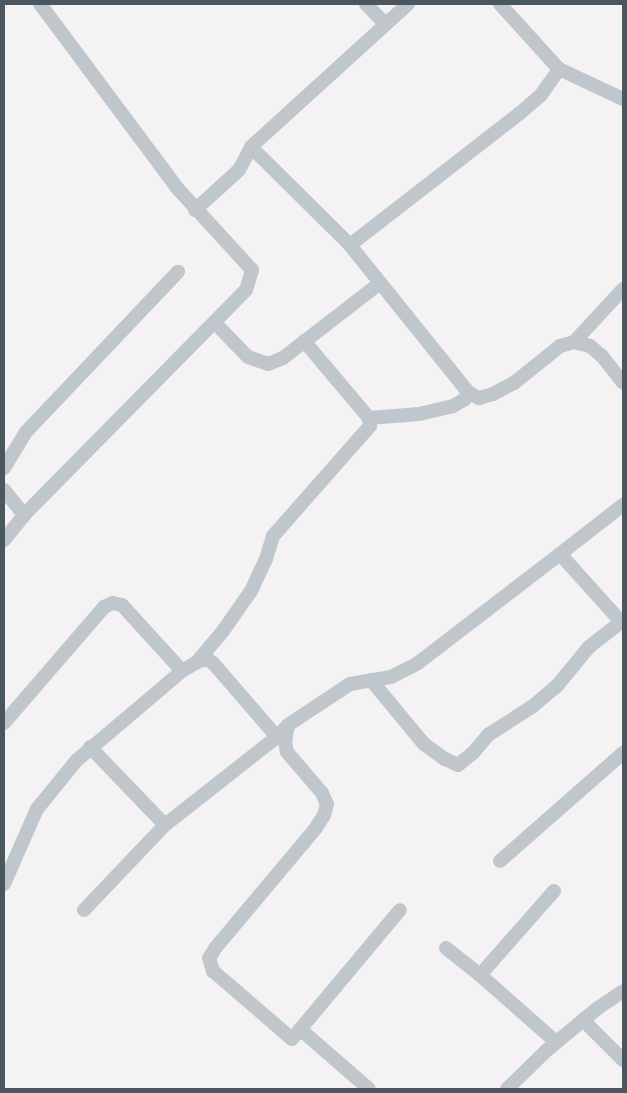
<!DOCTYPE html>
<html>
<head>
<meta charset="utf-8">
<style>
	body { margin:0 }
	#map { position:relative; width:627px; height:1093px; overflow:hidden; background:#f4f2f2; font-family:"Noto Sans",sans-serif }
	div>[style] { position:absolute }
	.minor>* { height:14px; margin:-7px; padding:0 7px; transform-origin:7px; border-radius:7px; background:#bfc7cd }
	span { translate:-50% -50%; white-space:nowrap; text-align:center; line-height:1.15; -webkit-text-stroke:5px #fff; paint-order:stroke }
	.frame { position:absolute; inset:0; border:5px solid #4b575e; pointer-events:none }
</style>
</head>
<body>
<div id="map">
	<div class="minor">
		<div style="left:366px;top:4px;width:28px;rotate:46deg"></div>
		<div style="left:408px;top:4px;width:212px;rotate:137.7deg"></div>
		<div style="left:251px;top:147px;width:139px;rotate:44.7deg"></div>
		<div style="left:350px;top:245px;width:214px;rotate:-37.8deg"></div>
		<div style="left:519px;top:114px;width:29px;rotate:-41deg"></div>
		<div style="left:541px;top:95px;width:32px;rotate:-55deg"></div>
		<div style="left:500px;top:4px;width:88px;rotate:47.8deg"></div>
		<div style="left:559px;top:69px;width:71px;rotate:25.1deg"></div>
		<div style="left:195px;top:210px;width:59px;rotate:-42.3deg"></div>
		<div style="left:239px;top:170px;width:26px;rotate:-62deg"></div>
		<div style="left:215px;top:323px;width:47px;rotate:45.9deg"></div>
		<div style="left:248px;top:357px;width:21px;rotate:19deg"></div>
		<div style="left:268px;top:364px;width:16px;rotate:-22deg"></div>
		<div style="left:283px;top:358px;width:123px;rotate:-37.7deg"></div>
		<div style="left:304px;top:341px;width:101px;rotate:49.8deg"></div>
		<div style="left:574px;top:342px;width:72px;rotate:-47.2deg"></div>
		<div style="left:468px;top:392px;width:13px;rotate:29deg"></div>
		<div style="left:479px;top:398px;width:15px;rotate:-16deg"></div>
		<div style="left:493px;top:394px;width:24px;rotate:-28deg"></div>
		<div style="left:514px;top:383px;width:59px;rotate:-38.8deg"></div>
		<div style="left:560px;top:346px;width:15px;rotate:-16deg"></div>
		<div style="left:574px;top:342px;width:16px;rotate:14deg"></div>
		<div style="left:590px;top:346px;width:16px;rotate:40deg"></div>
		<div style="left:602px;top:356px;width:34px;rotate:52deg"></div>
		<div style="left:4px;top:468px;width:42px;rotate:-58.6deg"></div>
		<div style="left:26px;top:432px;width:221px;rotate:-46.5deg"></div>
		<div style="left:4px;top:490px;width:32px;rotate:51deg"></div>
		<div style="left:4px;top:540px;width:32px;rotate:-51deg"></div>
		<div style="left:24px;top:515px;width:316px;rotate:-45.4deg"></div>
		<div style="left:246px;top:290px;width:21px;rotate:-73deg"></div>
		<div style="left:252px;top:270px;width:110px;rotate:-132.4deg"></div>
		<div style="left:178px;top:189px;width:231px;rotate:-126.7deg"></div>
		<div style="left:560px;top:554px;width:80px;rotate:-37.9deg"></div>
		<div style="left:197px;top:662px;width:40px;rotate:-50deg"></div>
		<div style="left:223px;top:631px;width:49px;rotate:-55deg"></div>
		<div style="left:251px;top:591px;width:35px;rotate:-65deg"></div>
		<div style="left:266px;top:559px;width:24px;rotate:-73deg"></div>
		<div style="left:273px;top:536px;width:147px;rotate:-48.6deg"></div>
		<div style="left:370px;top:426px;width:8px;rotate:-97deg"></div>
		<div style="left:369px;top:418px;width:50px;rotate:-4.6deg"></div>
		<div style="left:419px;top:414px;width:35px;rotate:-13deg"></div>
		<div style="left:453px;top:406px;width:13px;rotate:-29deg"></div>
		<div style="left:464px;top:400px;width:9px;rotate:-63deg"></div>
		<div style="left:468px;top:392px;width:189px;rotate:-128.8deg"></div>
		<div style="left:371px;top:680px;width:83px;rotate:50.4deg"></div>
		<div style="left:424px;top:744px;width:26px;rotate:36deg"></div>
		<div style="left:445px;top:759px;width:14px;rotate:25deg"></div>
		<div style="left:458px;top:765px;width:19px;rotate:-39deg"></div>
		<div style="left:473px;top:753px;width:23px;rotate:-50deg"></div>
		<div style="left:488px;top:735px;width:54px;rotate:-32.8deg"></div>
		<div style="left:533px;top:706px;width:30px;rotate:-40deg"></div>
		<div style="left:556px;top:687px;width:52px;rotate:-50.5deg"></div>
		<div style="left:589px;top:647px;width:41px;rotate:-38deg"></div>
		<div style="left:4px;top:723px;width:153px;rotate:-49.2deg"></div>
		<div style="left:104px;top:607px;width:10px;rotate:-24deg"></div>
		<div style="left:113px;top:603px;width:9px;rotate:13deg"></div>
		<div style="left:122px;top:605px;width:89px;rotate:47.7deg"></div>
		<div style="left:288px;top:725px;width:17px;rotate:100deg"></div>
		<div style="left:285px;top:742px;width:10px;rotate:79deg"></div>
		<div style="left:287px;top:752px;width:54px;rotate:49.5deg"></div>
		<div style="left:322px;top:793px;width:12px;rotate:66deg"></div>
		<div style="left:327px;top:804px;width:11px;rotate:105deg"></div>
		<div style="left:324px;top:815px;width:15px;rotate:122deg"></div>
		<div style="left:316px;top:828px;width:155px;rotate:130deg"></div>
		<div style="left:216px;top:947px;width:13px;rotate:122deg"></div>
		<div style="left:209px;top:958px;width:14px;rotate:73deg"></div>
		<div style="left:213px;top:971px;width:104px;rotate:40.7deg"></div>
		<div style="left:292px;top:1039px;width:168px;rotate:-50.1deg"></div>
		<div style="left:90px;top:747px;width:108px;rotate:46.1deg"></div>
		<div style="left:500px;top:861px;width:164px;rotate:-41.3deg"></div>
		<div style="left:4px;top:884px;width:82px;rotate:-66.3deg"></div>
		<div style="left:37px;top:809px;width:63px;rotate:-50.8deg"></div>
		<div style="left:77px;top:760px;width:138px;rotate:-40.3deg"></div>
		<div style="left:182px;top:671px;width:17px;rotate:-31deg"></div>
		<div style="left:197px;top:662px;width:10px;rotate:-17deg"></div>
		<div style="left:207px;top:659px;width:7px;rotate:34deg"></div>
		<div style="left:213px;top:663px;width:98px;rotate:49.1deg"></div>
		<div style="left:84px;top:910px;width:117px;rotate:-46.4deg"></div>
		<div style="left:165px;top:825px;width:142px;rotate:-38.2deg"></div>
		<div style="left:277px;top:737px;width:16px;rotate:-47deg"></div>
		<div style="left:288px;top:725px;width:74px;rotate:-33.5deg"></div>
		<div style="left:350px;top:684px;width:42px;rotate:-9.7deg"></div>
		<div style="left:391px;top:677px;width:30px;rotate:-27deg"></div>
		<div style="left:418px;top:663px;width:179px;rotate:-37.5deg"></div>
		<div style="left:560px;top:554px;width:94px;rotate:48deg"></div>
		<div style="left:446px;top:948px;width:43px;rotate:38.5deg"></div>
		<div style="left:480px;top:975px;width:112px;rotate:-48.6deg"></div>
		<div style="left:480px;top:975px;width:101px;rotate:41.4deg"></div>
		<div style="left:583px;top:1020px;width:57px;rotate:45deg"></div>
		<div style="left:300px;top:1029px;width:91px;rotate:41deg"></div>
		<div style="left:507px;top:1089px;width:56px;rotate:-44.3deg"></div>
		<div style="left:547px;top:1050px;width:66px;rotate:-39.5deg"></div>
		<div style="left:598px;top:1008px;width:30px;rotate:-34deg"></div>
	</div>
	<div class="frame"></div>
</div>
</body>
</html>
